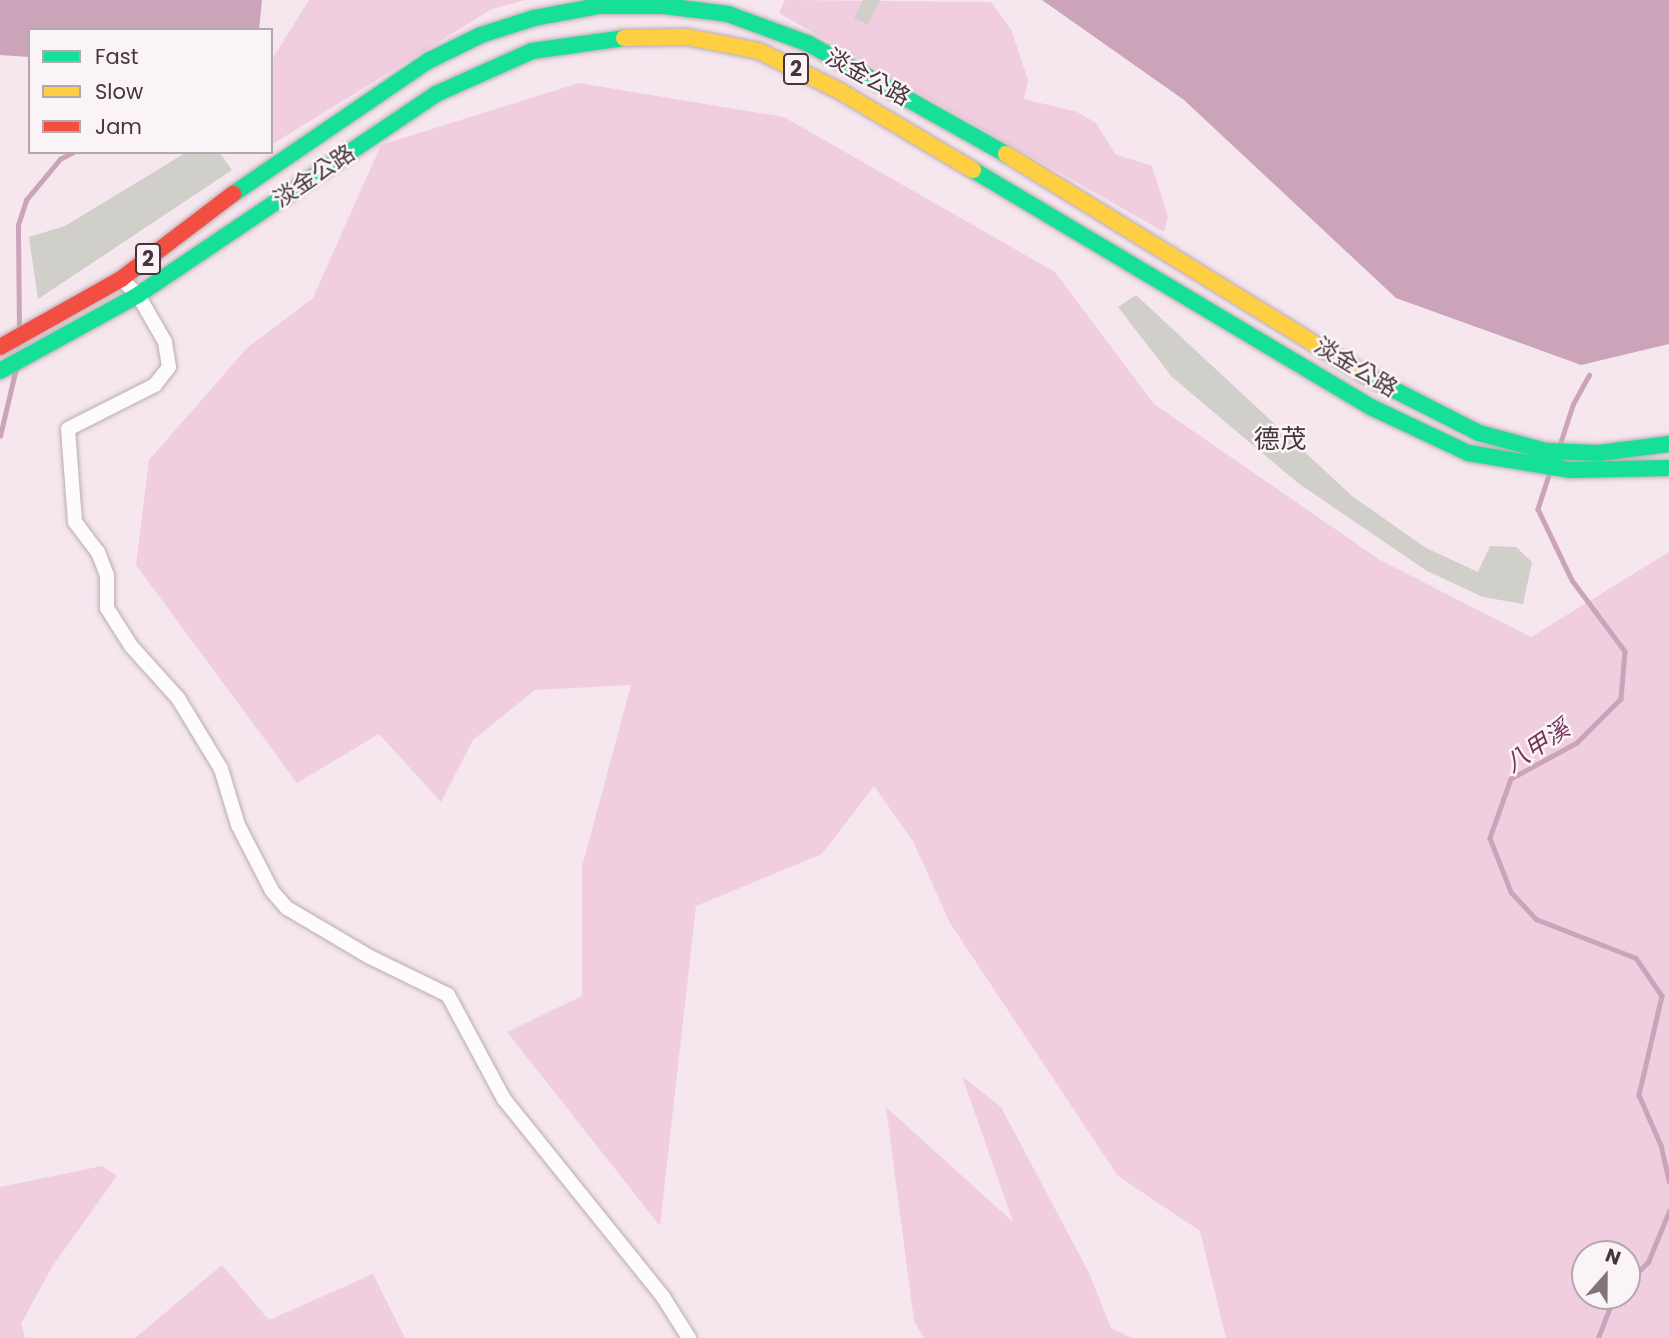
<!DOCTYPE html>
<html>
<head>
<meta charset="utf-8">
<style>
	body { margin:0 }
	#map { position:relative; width:1669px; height:1338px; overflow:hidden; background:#f6e6ee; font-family:Poppins,"Noto Sans TC",sans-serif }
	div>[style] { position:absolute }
	.green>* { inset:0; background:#f0cee0 }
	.water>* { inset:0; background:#cba4b9 }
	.stream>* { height:4.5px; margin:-2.25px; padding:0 2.25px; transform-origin:2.25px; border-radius:2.25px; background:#cba4b9 }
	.building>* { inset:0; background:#d0cfc9 }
	.roads { filter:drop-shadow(0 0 2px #baacb3) drop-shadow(0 0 2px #baacb3) }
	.street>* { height:14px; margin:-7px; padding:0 7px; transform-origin:7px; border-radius:7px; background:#fefbfc }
	.fast>* { height:16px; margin:-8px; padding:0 8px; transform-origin:8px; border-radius:8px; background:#16e098 }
	.slow>* { height:16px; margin:-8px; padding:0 8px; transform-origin:8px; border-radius:8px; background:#ffcf43 }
	.jam>* { height:16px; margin:-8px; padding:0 8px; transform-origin:8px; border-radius:8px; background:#f24e42 }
	span { translate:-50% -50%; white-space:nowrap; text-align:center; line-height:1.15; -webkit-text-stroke:5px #fbf4f7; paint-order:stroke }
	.shield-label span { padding:2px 5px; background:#fbf4f7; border:2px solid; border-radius:5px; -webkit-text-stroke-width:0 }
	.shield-label { font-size:21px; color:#45363e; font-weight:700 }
	.street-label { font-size:23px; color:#45363e }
	.water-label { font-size:24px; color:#74345a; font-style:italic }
	.quarter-label { font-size:26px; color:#45363e }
	.legend { position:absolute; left:28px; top:28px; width:245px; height:126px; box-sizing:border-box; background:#fbf4f7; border:2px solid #b2a8ad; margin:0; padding:9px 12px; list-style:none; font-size:21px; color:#45363e }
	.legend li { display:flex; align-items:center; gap:14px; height:35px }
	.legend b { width:35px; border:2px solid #b2a8ad }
	.north { position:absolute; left:1571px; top:1240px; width:70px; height:70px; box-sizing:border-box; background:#fbf4f7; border:2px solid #b2a8ad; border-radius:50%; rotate:21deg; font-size:19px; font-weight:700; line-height:28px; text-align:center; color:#45363e }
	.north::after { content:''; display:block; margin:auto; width:24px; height:32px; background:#83747c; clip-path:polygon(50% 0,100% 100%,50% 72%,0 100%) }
</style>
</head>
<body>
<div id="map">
	<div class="green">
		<div style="clip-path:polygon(309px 0,526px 0,492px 9px,271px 145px,271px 61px)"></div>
		<div style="clip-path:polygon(785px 0,991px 2px,1011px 29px,1028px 80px,1024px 99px,1077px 112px,1096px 123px,1115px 154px,1152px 166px,1168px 217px,1164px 232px,779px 13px)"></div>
		<div style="clip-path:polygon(evenodd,579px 83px,784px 117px,1055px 272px,1154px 404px,1380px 560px,1531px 637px,1669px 552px,1669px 1338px,1226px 1338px,1200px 1231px,1118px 1176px,950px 923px,913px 841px,874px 786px,822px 854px,696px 906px,660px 1226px,507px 1032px,582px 996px,582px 867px,631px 685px,535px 690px,473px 740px,441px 802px,379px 734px,297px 783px,136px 565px,149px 460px,247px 348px,313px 298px,381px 145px,579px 83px,1585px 1254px,1627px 1254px,1627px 1296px,1585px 1296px,1585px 1254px)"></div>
		<div style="clip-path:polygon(962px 1076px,1001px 1107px,1088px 1271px,1111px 1328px,1132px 1338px,924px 1338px,914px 1321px,886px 1107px,1013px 1222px)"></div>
		<div style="clip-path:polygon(102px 1166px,117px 1176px,52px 1267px,21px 1324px,25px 1338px,0 1338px,0 1187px)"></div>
		<div style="clip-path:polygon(222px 1265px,269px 1320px,373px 1274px,405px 1338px,135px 1338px)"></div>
	</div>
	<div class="water">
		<div style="clip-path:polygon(0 0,262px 0,259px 30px,30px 30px,30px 57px,0 55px)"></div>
		<div style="clip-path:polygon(1042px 0,1669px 0,1669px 344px,1581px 365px,1396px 298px,1184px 100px)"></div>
	</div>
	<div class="stream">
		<div style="left:19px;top:328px;width:103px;rotate:-90.6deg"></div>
		<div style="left:18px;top:225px;width:26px;rotate:-72deg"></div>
		<div style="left:26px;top:200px;width:53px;rotate:-50.3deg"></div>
		<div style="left:60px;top:159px;width:15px;rotate:-28deg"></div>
		<div style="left:0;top:436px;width:66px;rotate:-76.8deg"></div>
		<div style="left:1559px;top:447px;width:45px;rotate:-72deg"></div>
		<div style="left:1573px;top:404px;width:33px;rotate:-61deg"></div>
		<div style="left:1550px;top:472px;width:39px;rotate:108deg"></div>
		<div style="left:1538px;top:509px;width:79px;rotate:64.4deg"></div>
		<div style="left:1572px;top:580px;width:89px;rotate:53.3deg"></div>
		<div style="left:1625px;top:651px;width:48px;rotate:94.8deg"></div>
		<div style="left:1621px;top:699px;width:62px;rotate:135deg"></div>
		<div style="left:1577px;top:743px;width:75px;rotate:151.4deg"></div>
		<div style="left:1511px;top:779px;width:63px;rotate:109.6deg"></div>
		<div style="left:1490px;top:838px;width:58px;rotate:68.7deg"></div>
		<div style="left:1511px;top:892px;width:37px;rotate:47deg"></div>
		<div style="left:1536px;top:919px;width:107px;rotate:21.3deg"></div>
		<div style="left:1636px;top:958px;width:46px;rotate:55.6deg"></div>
		<div style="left:1662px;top:996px;width:102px;rotate:103.1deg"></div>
		<div style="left:1639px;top:1095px;width:55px;rotate:66.3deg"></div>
		<div style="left:1661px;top:1145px;width:37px;rotate:77deg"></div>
		<div style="left:1627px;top:1283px;width:30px;rotate:-45deg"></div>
		<div style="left:1648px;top:1262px;width:55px;rotate:-67.6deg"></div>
		<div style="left:1598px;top:1338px;width:45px;rotate:-69.1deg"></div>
	</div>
	<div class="building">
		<div style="clip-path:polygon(863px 0,880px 0,868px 25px,854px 18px)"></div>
		<div style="clip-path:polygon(187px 152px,219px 152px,232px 170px,38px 299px,29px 237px,65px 226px)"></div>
		<div style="clip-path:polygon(1136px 295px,1352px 496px,1426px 548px,1478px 572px,1490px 546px,1516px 547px,1532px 562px,1523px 604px,1483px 597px,1427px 571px,1298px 483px,1172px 377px,1118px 307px)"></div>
	</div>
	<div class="roads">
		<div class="street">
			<div style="left:121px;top:279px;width:23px;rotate:43deg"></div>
			<div style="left:138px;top:295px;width:54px;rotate:60.1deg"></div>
			<div style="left:165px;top:342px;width:25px;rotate:81deg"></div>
			<div style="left:169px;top:367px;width:23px;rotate:128deg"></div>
			<div style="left:155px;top:385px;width:97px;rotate:153.2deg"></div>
			<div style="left:68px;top:429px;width:93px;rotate:85.7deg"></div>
			<div style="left:75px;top:522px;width:38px;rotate:53deg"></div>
			<div style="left:98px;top:552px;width:25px;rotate:69deg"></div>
			<div style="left:107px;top:575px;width:33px;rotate:90deg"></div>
			<div style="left:107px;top:608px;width:45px;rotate:57.7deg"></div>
			<div style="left:131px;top:646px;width:70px;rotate:47.9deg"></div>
			<div style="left:178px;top:698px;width:83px;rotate:58.8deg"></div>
			<div style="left:221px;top:769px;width:59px;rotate:73.1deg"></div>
			<div style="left:238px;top:825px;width:74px;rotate:62.7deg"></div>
			<div style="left:272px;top:891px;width:23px;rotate:49deg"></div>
			<div style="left:287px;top:908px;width:96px;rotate:30.6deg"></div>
			<div style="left:370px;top:957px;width:87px;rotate:26deg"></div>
			<div style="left:448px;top:995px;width:118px;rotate:61.7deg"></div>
			<div style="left:504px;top:1099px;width:254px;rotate:51.2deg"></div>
			<div style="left:663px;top:1297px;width:49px;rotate:57.6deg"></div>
		</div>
		<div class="fast">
			<div style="left:973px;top:170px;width:465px;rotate:30.8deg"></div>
			<div style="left:1373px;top:408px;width:105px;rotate:25.3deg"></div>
			<div style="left:1468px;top:453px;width:104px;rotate:9.4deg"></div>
			<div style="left:1571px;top:470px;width:98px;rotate:-1.2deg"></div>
			<div style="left:233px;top:194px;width:236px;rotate:-34.3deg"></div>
			<div style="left:428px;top:61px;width:59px;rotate:-26.1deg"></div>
			<div style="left:481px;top:35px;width:56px;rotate:-17.8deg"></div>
			<div style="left:534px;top:18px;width:65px;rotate:-10.6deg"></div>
			<div style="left:598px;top:6px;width:66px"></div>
			<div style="left:664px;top:6px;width:64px;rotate:7.1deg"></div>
			<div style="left:728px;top:14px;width:86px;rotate:20.3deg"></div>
			<div style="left:809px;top:44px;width:226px;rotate:29.2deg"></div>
			<div style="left:0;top:371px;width:158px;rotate:-28.8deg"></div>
			<div style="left:138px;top:295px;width:359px;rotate:-34deg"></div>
			<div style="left:436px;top:94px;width:105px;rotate:-24.1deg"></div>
			<div style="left:532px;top:51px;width:93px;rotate:-8deg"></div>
			<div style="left:1365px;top:375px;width:128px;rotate:27deg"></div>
			<div style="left:1479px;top:433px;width:69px;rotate:15deg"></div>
			<div style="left:1546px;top:451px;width:53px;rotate:2.2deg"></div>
			<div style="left:1599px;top:453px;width:71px;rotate:-7.3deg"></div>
		</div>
		<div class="slow">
			<div style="left:624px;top:38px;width:63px;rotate:-0.9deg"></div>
			<div style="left:687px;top:37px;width:73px;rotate:11deg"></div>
			<div style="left:759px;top:51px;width:88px;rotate:26.3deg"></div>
			<div style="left:838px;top:90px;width:157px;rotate:30.7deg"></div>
			<div style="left:1006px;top:154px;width:422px;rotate:31.6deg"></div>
		</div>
		<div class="jam">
			<div style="left:0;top:347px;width:139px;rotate:-29.3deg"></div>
			<div style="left:121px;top:279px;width:141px;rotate:-37.2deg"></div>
		</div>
	</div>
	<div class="shield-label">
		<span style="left:796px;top:69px">2</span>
		<span style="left:148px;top:259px">2</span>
	</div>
	<div class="street-label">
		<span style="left:868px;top:77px;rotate:29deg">淡金公路</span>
		<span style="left:314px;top:176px;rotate:-34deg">淡金公路</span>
		<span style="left:1356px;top:367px;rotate:31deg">淡金公路</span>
	</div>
	<div class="water-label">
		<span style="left:1537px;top:746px;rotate:-34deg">八甲溪</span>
	</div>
	<div class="quarter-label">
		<span style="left:1280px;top:440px">德茂</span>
	</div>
	<ul class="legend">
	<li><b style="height:9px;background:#16e098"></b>Fast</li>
	<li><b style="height:9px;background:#ffcf43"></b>Slow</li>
	<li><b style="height:9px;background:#f24e42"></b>Jam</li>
	</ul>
	<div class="north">N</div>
</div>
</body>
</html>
